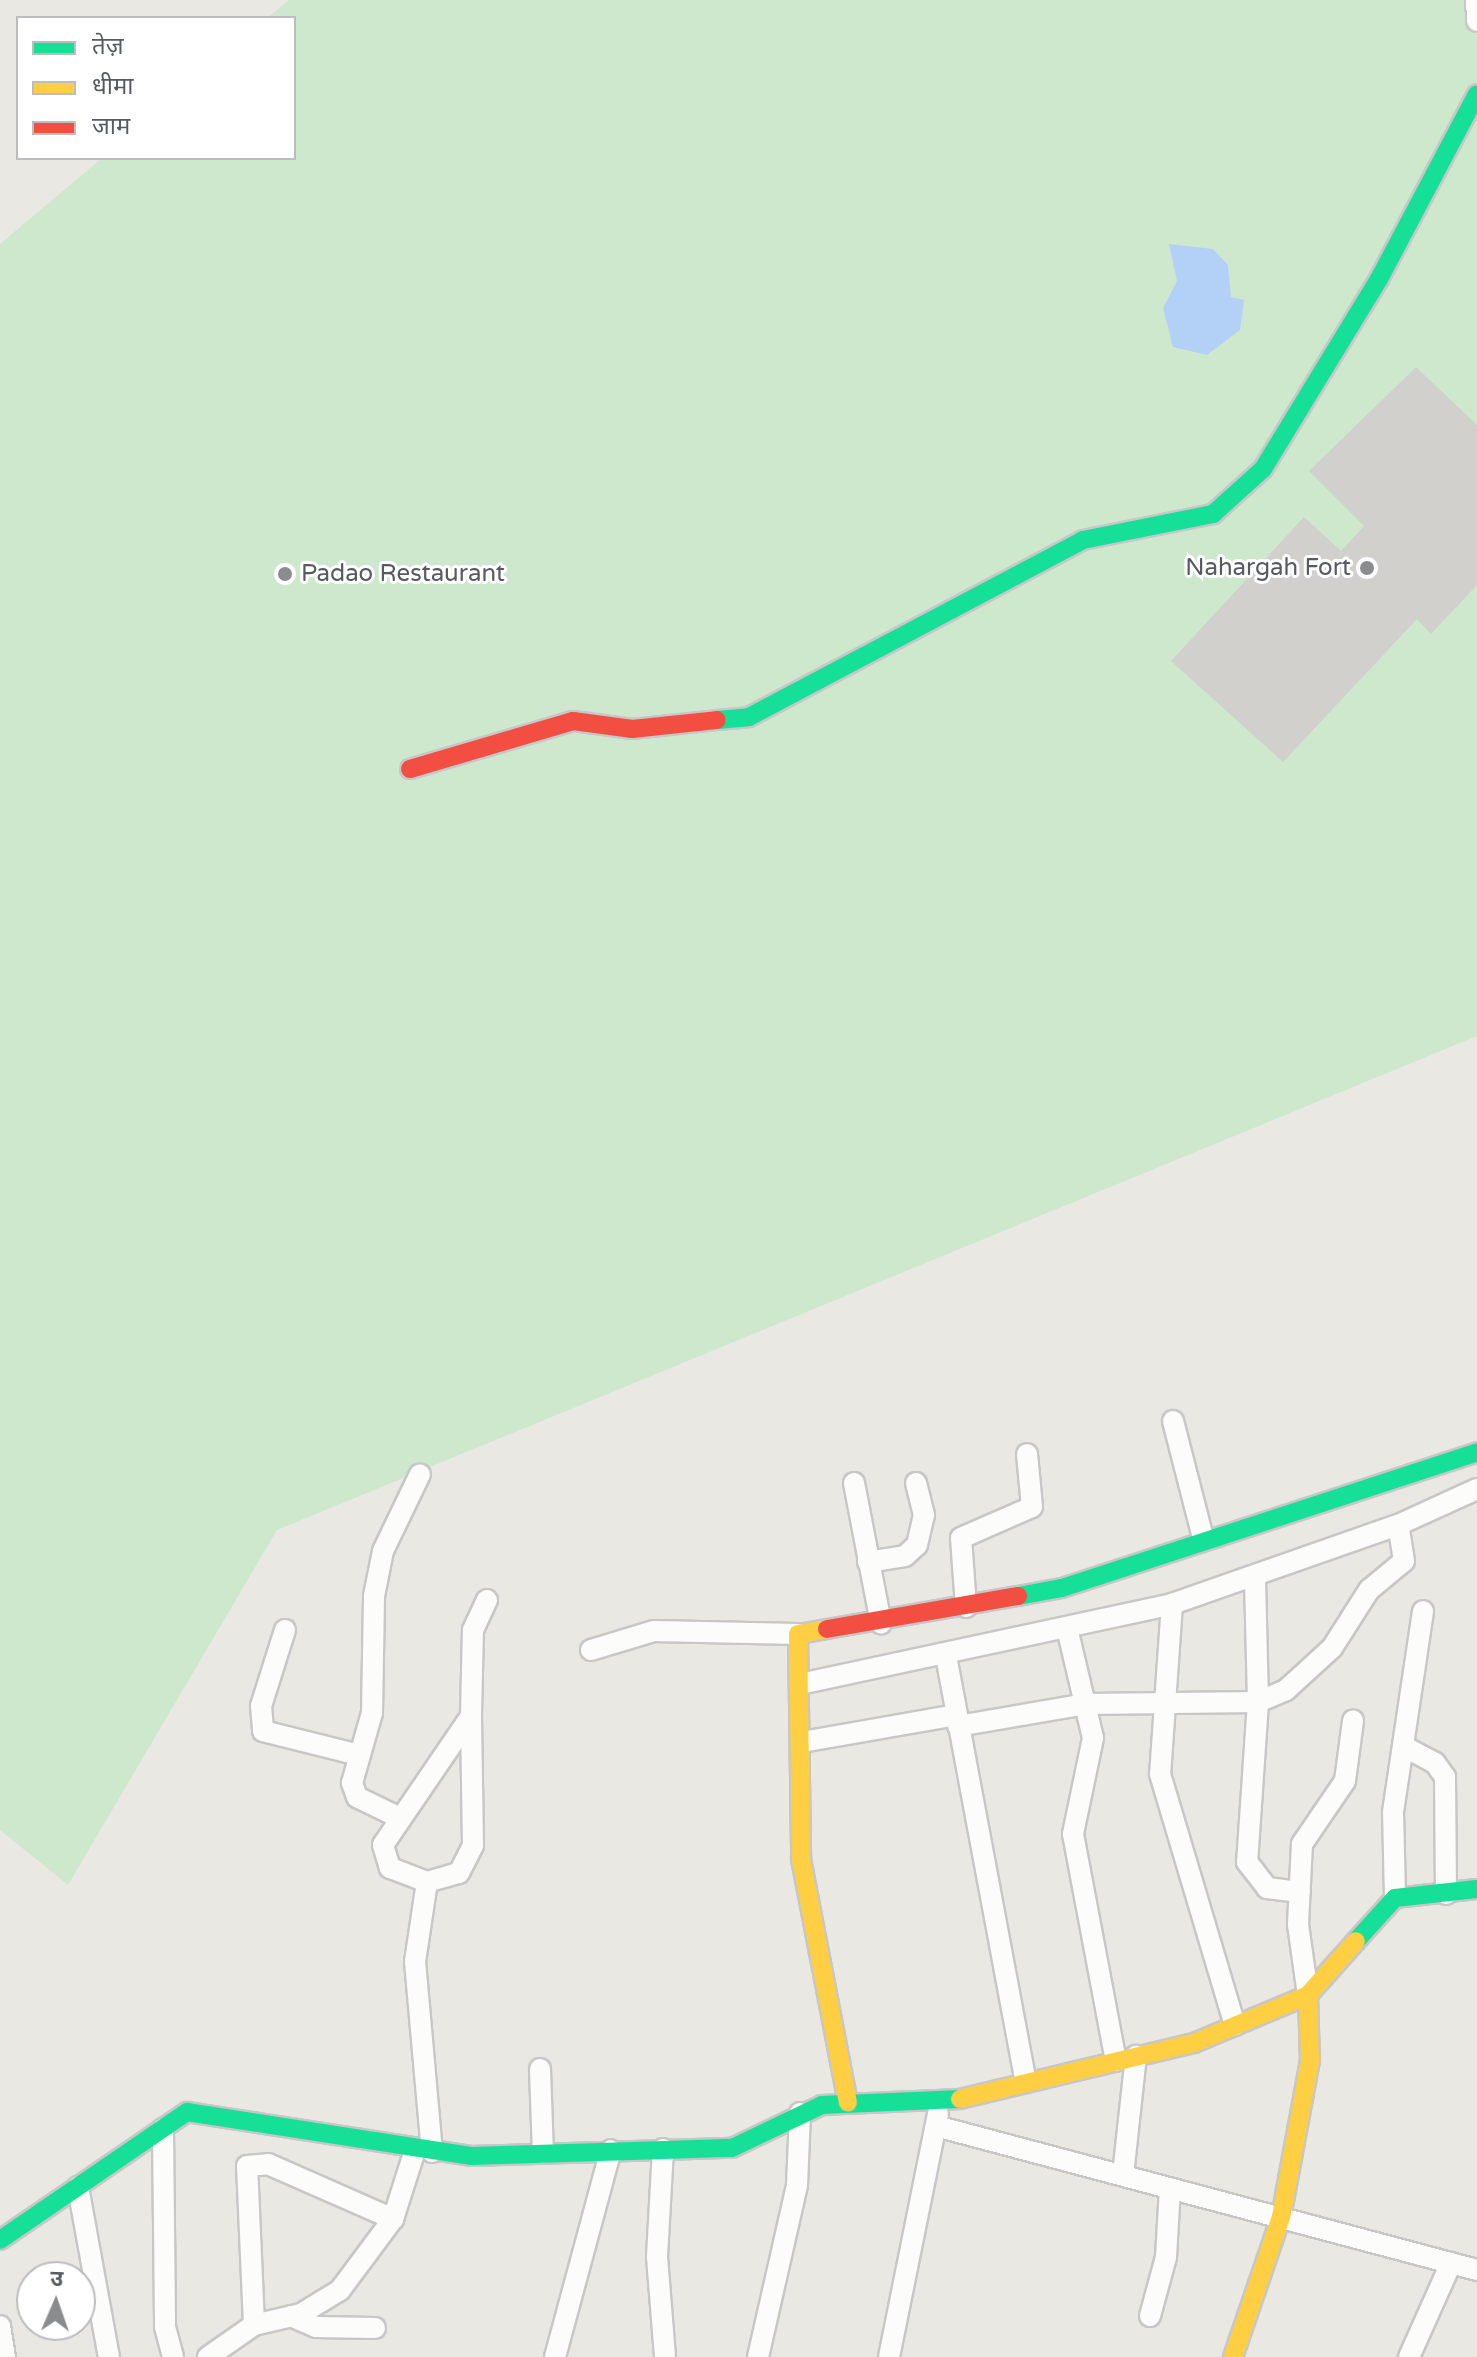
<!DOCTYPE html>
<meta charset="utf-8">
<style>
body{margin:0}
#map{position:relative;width:1477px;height:2357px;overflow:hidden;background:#eae8e2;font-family:"Varela Round","Noto Sans Devanagari",sans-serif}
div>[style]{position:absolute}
.green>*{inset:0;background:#cee8ce}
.water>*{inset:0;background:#b3d1f6}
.building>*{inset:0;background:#d1d0cc}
.roads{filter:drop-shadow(2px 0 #c8c7c7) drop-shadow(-2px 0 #c8c7c7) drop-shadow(0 2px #c8c7c7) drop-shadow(0 -2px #c8c7c7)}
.street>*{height:20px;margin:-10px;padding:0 10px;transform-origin:10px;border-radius:10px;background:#fcfcfb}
.fast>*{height:18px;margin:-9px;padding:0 9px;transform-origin:9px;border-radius:9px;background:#16e098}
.slow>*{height:18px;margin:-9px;padding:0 9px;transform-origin:9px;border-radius:9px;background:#ffcf43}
.jam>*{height:18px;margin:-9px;padding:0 9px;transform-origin:9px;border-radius:9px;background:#f24e42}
.dots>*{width:22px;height:22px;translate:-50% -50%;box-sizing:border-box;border:4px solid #fff;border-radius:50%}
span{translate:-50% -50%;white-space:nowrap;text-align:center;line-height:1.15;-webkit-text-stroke:6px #fff;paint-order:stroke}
.poi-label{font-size:24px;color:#575a61}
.right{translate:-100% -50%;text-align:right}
.left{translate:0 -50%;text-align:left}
.legend{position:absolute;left:16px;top:16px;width:280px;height:144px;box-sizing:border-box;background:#fff;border:2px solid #bcbdc0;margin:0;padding:10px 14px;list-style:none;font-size:24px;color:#575a61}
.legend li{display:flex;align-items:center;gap:16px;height:40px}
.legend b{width:40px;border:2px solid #bcbdc0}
.north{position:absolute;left:16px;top:2261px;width:80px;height:80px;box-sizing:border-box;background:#fff;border:2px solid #bcbdc0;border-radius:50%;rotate:2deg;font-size:22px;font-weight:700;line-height:32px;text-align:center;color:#575a61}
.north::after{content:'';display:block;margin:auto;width:28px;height:36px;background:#8a8c8e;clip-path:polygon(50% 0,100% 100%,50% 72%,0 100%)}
</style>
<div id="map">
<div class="green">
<i style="clip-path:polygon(289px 0,1477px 0,1477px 1036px,277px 1530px,68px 1885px,0 1830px,0 244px,102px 158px,294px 158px,294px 18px,267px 18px)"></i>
</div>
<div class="water">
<i style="clip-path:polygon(1169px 244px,1213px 249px,1228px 265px,1231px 297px,1244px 300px,1240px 330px,1207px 355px,1173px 347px,1163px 308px,1177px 281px)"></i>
</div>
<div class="building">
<i style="clip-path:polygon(1416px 367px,1477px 425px,1477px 585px,1431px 634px,1417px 619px,1283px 762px,1171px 661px,1304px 517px,1341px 551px,1364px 526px,1309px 471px)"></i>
</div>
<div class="roads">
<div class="street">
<i style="left:1476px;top:0;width:21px;rotate:87deg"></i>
<i style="left:1173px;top:1421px;width:121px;rotate:75.6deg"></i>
<i style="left:854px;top:1483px;width:143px;rotate:79.1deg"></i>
<i style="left:868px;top:1562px;width:37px;rotate:-9deg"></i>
<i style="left:905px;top:1556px;width:16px;rotate:-43deg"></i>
<i style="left:917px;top:1545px;width:31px;rotate:-77deg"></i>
<i style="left:924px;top:1515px;width:33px;rotate:-104deg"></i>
<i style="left:1255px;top:1579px;width:123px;rotate:88.6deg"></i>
<i style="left:1258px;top:1702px;width:160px;rotate:93.9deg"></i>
<i style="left:1247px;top:1862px;width:33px;rotate:52deg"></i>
<i style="left:1267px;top:1888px;width:33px;rotate:7deg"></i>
<i style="left:1172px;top:1604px;width:170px;rotate:94deg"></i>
<i style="left:1160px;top:1774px;width:262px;rotate:73.4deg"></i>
<i style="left:966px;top:1607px;width:69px;rotate:-94.1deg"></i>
<i style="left:961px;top:1538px;width:77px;rotate:-23.6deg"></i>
<i style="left:1032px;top:1507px;width:53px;rotate:-95.4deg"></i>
<i style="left:1067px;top:1628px;width:113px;rotate:76.7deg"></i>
<i style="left:1093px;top:1738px;width:98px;rotate:101.8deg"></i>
<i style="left:1073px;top:1834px;width:231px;rotate:79.3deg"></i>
<i style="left:285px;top:1630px;width:80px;rotate:107.5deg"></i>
<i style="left:261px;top:1706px;width:25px;rotate:85deg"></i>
<i style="left:263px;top:1731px;width:99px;rotate:14deg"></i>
<i style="left:591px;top:1650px;width:66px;rotate:-16.8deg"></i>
<i style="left:654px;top:1631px;width:144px;rotate:1.2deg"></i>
<i style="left:946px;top:1656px;width:433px;rotate:79.4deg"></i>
<i style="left:800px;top:1684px;width:381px;rotate:-12.1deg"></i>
<i style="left:1172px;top:1604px;width:239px;rotate:-19.3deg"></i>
<i style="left:1398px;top:1525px;width:87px;rotate:-24.5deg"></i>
<i style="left:958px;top:1726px;width:129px;rotate:-9.8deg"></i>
<i style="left:1085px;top:1704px;width:173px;rotate:-0.7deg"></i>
<i style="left:1258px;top:1702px;width:30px;rotate:-23deg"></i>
<i style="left:1286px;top:1690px;width:62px;rotate:-42.4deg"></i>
<i style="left:1332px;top:1648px;width:69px;rotate:-57.5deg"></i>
<i style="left:1369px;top:1590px;width:45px;rotate:-39.6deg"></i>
<i style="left:1404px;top:1561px;width:36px;rotate:-99deg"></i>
<i style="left:802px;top:1742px;width:156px;rotate:-9.9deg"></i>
<i style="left:1403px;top:1746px;width:36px;rotate:28deg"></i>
<i style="left:1435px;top:1763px;width:17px;rotate:54deg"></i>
<i style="left:1445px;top:1777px;width:117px;rotate:89.5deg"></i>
<i style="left:396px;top:1816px;width:43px;rotate:-154deg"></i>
<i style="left:357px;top:1797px;width:15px;rotate:-110deg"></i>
<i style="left:352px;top:1783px;width:73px;rotate:-74.1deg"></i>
<i style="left:372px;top:1713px;width:117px;rotate:-89deg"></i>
<i style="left:374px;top:1596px;width:46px;rotate:-78.7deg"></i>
<i style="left:383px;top:1551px;width:85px;rotate:-64.3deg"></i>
<i style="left:427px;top:1882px;width:40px;rotate:-159deg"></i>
<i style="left:390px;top:1868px;width:24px;rotate:-107deg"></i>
<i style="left:383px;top:1845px;width:156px;rotate:-55.7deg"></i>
<i style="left:471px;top:1716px;width:86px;rotate:-88.7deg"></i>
<i style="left:473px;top:1630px;width:33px;rotate:-65deg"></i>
<i style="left:1395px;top:1898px;width:86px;rotate:-91.3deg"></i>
<i style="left:1393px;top:1812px;width:203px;rotate:-81.5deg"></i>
<i style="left:1308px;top:1995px;width:71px;rotate:-98.1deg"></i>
<i style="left:1298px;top:1925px;width:81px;rotate:-87.2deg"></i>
<i style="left:1302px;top:1844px;width:76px;rotate:-55.7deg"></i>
<i style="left:1345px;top:1781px;width:61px;rotate:-82.4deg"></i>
<i style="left:540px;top:2069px;width:84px;rotate:88deg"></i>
<i style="left:936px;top:2126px;width:560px;rotate:14.91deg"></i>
<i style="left:163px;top:2129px;width:198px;rotate:89.4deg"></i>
<i style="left:165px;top:2327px;width:31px;rotate:75deg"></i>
<i style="left:663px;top:2149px;width:108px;rotate:93.2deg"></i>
<i style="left:657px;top:2257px;width:100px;rotate:85.4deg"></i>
<i style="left:432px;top:2152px;width:191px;rotate:-95.1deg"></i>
<i style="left:415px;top:1962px;width:81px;rotate:-81.5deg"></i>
<i style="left:427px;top:1882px;width:33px;rotate:-16deg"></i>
<i style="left:459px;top:1873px;width:31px;rotate:-63deg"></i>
<i style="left:473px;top:1845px;width:129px;rotate:-90.9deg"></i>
<i style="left:1123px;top:2175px;width:120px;rotate:-83.8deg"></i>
<i style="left:78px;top:2187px;width:173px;rotate:79.7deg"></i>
<i style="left:291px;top:2316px;width:27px;rotate:24deg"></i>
<i style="left:316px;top:2327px;width:59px;rotate:1deg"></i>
<i style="left:1150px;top:2316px;width:61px;rotate:-74.8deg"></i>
<i style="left:1166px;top:2257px;width:69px;rotate:-86.7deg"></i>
<i style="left:254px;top:2325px;width:159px;rotate:-92.5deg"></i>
<i style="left:247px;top:2166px;width:21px;rotate:-5deg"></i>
<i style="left:268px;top:2164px;width:137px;rotate:23.7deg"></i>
<i style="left:0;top:2326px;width:31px;rotate:81deg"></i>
<i style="left:208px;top:2357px;width:56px;rotate:-34.8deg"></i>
<i style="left:254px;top:2325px;width:48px;rotate:-13.2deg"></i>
<i style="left:301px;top:2314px;width:46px;rotate:-31.6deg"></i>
<i style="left:340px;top:2290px;width:89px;rotate:-53.3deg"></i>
<i style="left:393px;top:2219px;width:72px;rotate:-72.3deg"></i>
<i style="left:555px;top:2357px;width:214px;rotate:-74.9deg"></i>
<i style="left:758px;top:2357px;width:176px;rotate:-77.2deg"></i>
<i style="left:797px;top:2185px;width:72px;rotate:-87.6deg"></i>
<i style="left:889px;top:2357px;width:248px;rotate:-78.6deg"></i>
<i style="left:1409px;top:2357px;width:103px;rotate:-65.9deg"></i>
</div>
<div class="fast">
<i style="left:717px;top:720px;width:32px;rotate:-5deg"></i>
<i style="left:749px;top:717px;width:378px;rotate:-27.9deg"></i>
<i style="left:1083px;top:540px;width:133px;rotate:-11.3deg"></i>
<i style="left:1213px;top:514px;width:67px;rotate:-42deg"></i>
<i style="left:1263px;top:469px;width:223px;rotate:-58.6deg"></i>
<i style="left:1379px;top:279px;width:209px;rotate:-62.1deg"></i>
<i style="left:1018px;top:1596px;width:45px;rotate:-10.3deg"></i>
<i style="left:1062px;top:1588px;width:437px;rotate:-18.1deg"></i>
<i style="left:1356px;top:1941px;width:58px;rotate:-47.8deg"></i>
<i style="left:1395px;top:1898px;width:82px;rotate:-6.3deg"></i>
<i style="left:0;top:2240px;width:227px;rotate:-34.4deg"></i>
<i style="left:187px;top:2112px;width:287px;rotate:8.8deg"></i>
<i style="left:471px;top:2156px;width:261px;rotate:-1.8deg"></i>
<i style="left:732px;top:2148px;width:100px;rotate:-25.5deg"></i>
<i style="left:822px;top:2105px;width:138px;rotate:-2.5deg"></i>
</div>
<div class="slow">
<i style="left:827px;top:1629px;width:29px;rotate:170deg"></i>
<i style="left:798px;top:1634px;width:225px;rotate:89.2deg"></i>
<i style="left:801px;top:1859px;width:248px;rotate:79.1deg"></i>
<i style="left:960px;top:2099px;width:241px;rotate:-13.5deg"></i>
<i style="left:1194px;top:2043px;width:124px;rotate:-22.8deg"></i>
<i style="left:1308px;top:1995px;width:72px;rotate:-48.4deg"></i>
<i style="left:1233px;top:2357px;width:148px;rotate:-71.1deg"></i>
<i style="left:1281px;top:2217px;width:160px;rotate:-79.5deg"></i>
<i style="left:1310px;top:2060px;width:65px;rotate:-91.8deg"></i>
</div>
<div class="jam">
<i style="left:410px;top:769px;width:170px;rotate:-16.4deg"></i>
<i style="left:573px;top:721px;width:60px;rotate:7.7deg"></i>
<i style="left:632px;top:729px;width:85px;rotate:-6deg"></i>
<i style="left:827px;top:1629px;width:194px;rotate:-9.8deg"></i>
</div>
</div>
<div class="dots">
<i style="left:1367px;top:568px;background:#8a8c8e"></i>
<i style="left:285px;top:574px;background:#8a8c8e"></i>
</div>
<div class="poi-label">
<span class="right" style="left:1351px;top:568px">Nahargah Fort</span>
<span class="left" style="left:301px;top:574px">Padao Restaurant</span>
</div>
<ul class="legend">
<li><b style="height:10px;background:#16e098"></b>तेज़</li>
<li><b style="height:10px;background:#ffcf43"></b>धीमा</li>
<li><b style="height:10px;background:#f24e42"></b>जाम</li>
</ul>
<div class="north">उ</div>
</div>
